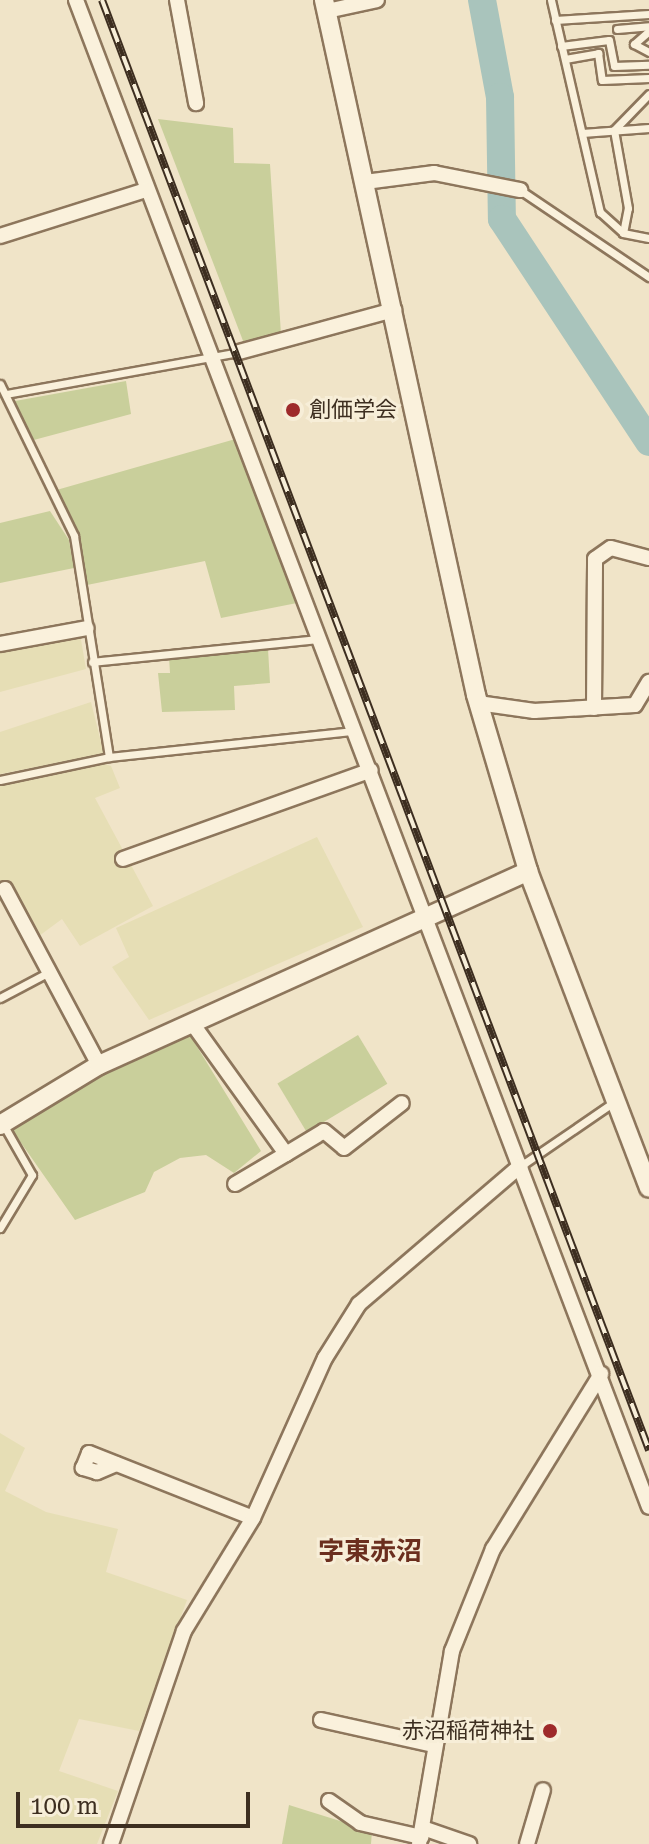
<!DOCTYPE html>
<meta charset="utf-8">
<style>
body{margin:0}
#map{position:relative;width:649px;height:1844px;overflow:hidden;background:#f0e4c8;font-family:"Roboto Serif","Noto Sans JP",serif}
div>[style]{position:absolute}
.farmland>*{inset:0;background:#e6deb5}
.green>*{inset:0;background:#c9cf9b;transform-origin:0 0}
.river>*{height:28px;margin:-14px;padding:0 14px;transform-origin:14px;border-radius:14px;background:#a9c4bc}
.roads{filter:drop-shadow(2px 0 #8d765c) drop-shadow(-2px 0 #8d765c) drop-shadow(0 2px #8d765c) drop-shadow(0 -2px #8d765c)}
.service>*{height:7px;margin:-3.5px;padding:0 3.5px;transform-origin:3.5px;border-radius:3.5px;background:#faf1dc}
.minor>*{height:14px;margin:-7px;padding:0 7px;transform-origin:7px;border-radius:7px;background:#faf1dc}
.tertiary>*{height:18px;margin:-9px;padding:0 9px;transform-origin:9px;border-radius:9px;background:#faf1dc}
.rail>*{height:8px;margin-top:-4px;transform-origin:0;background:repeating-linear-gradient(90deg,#f7eed8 0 15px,#3d2e20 0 30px);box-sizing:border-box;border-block:2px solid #3d2e20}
.dots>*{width:22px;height:22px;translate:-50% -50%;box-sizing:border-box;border:4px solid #f7eed8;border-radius:50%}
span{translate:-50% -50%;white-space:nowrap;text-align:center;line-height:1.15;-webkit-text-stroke:6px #f7eed8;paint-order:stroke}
.poi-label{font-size:22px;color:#3d2e20}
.left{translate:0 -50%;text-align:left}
.right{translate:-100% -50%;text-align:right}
.quarter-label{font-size:26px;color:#6b2e1e;font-weight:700}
.scale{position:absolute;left:16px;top:1792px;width:234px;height:36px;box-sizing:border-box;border:4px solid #3d2e20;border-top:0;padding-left:10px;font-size:24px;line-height:28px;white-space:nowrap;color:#3d2e20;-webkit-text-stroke:6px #f7eed8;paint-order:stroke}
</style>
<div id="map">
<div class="farmland">
<i style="clip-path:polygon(80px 634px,86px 669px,0 692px,0 649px)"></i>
<i style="clip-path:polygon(91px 702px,104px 754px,0 774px,0 732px)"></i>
<i style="clip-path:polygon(102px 763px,111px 766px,120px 788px,95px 798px,153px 906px,80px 946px,62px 919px,39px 936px,15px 895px,0 902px,0 786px)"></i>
<i style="clip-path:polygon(317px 837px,363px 927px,149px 1020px,112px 967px,129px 957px,116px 928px)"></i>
<i style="clip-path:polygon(0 1433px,25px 1448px,5px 1491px,46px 1512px,118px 1529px,106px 1572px,187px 1600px,139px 1731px,79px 1719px,59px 1771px,118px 1791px,97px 1844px,0 1844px)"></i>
</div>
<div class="green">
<i style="clip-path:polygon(158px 119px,233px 128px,234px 163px,270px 164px,281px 334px,245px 346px)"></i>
<i style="clip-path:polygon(126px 381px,131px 414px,30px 441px,15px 401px)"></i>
<i style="clip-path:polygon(239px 438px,302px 602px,221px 618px,205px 561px,87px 585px,77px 535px,53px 491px)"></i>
<i style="clip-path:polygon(50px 511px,69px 540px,74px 568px,0 583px,0 523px)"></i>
<i style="clip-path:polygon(268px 649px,270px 683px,234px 686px,235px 710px,162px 712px,158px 673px,170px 673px,169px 657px)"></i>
<i style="clip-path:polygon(188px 1032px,261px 1151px,234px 1173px,206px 1155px,180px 1158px,154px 1172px,145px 1192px,75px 1220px,10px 1127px,102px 1068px)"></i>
<i style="left:358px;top:1035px;width:57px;height:94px;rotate:59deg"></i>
<i style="clip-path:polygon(289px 1805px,372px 1831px,371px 1844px,282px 1844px)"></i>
</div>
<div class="river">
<i style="left:482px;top:0;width:99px;rotate:79.5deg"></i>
<i style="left:500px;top:97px;width:122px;rotate:89.1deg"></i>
<i style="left:502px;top:219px;width:267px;rotate:56.6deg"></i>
</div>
<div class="roads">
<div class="service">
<i style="left:551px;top:0;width:218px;rotate:77deg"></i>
<i style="left:600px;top:212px;width:31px;rotate:42deg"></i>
<i style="left:623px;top:233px;width:26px;rotate:11deg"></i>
<i style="left:555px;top:20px;width:94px;rotate:-3.7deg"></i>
<i style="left:617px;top:29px;width:32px;rotate:-5deg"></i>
<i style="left:649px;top:31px;width:20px;rotate:139deg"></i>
<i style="left:634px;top:44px;width:17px;rotate:28deg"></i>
<i style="left:561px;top:46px;width:48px;rotate:-7.1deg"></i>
<i style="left:609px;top:40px;width:26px;rotate:79deg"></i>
<i style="left:614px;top:66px;width:35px;rotate:-2deg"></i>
<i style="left:565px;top:59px;width:34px;rotate:-10deg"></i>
<i style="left:598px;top:53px;width:27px;rotate:82deg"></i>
<i style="left:602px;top:80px;width:47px;rotate:-2.4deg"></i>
<i style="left:582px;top:133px;width:67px;rotate:-4.3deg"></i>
<i style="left:520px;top:190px;width:156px;rotate:34deg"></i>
<i style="left:623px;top:233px;width:25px;rotate:-79deg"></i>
<i style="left:628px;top:208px;width:79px;rotate:-100.2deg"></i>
<i style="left:614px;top:130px;width:50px;rotate:-45.8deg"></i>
<i style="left:0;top:384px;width:169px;rotate:64deg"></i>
<i style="left:74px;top:536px;width:224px;rotate:81deg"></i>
<i style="left:6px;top:394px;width:237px;rotate:-10.2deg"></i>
<i style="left:92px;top:662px;width:229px;rotate:-5.8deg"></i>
<i style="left:0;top:780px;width:111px;rotate:-11.9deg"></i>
<i style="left:109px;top:757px;width:246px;rotate:-6.1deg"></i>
<i style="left:0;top:998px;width:55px;rotate:-28deg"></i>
<i style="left:522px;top:1165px;width:112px;rotate:-34.4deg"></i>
<i style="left:0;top:1228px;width:62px;rotate:-58.9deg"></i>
<i style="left:32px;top:1175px;width:56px;rotate:-119.7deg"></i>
</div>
<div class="minor">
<i style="left:76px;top:0;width:1612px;rotate:69.18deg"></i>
<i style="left:177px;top:0;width:105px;rotate:79.5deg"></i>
<i style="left:327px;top:11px;width:51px;rotate:-12.4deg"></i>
<i style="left:365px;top:182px;width:70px;rotate:-7.4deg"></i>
<i style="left:434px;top:173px;width:88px;rotate:11.2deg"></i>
<i style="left:0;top:236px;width:153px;rotate:-17.5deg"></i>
<i style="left:239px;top:352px;width:161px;rotate:-15.2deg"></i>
<i style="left:0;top:644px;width:88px;rotate:-10.4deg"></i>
<i style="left:478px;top:703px;width:57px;rotate:8.1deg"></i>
<i style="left:534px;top:711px;width:101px;rotate:-3.4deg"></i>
<i style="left:635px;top:705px;width:27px;rotate:-59deg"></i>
<i style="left:594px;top:708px;width:149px;rotate:-89.6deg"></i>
<i style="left:595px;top:559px;width:19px;rotate:-35deg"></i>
<i style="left:611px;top:548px;width:39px;rotate:15deg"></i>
<i style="left:123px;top:859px;width:263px;rotate:-19.7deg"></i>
<i style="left:5px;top:889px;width:200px;rotate:61.9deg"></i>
<i style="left:192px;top:1023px;width:161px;rotate:54.3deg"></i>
<i style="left:286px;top:1154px;width:59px;rotate:149.5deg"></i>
<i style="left:286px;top:1154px;width:44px;rotate:-31.2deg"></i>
<i style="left:324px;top:1131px;width:26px;rotate:40deg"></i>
<i style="left:344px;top:1148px;width:73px;rotate:-37.8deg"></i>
<i style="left:116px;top:1464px;width:21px;rotate:157deg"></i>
<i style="left:97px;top:1472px;width:15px;rotate:-164deg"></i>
<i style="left:83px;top:1468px;width:16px;rotate:-68deg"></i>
<i style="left:89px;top:1453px;width:176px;rotate:21.6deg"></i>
<i style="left:321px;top:1720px;width:116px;rotate:12.5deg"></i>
<i style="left:329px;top:1801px;width:38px;rotate:35deg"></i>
<i style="left:360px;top:1823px;width:63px;rotate:12.9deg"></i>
<i style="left:423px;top:1828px;width:49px;rotate:19.2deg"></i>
<i style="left:111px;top:1844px;width:225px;rotate:-71.1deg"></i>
<i style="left:184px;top:1631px;width:132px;rotate:-58.6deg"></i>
<i style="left:253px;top:1518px;width:175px;rotate:-65.8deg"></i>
<i style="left:325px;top:1358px;width:64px;rotate:-57.8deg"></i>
<i style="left:359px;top:1304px;width:213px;rotate:-40.6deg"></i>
<i style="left:419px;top:1844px;width:196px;rotate:-80.3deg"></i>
<i style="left:452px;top:1651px;width:110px;rotate:-68.1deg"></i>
<i style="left:493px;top:1549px;width:206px;rotate:-58.3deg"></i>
<i style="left:527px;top:1844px;width:56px;rotate:-73.5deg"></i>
</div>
<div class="tertiary">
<i style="left:324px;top:0;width:711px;rotate:77.66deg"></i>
<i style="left:476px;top:695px;width:184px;rotate:73.5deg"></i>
<i style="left:528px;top:871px;width:339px;rotate:69.1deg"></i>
<i style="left:0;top:1125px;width:116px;rotate:-31.2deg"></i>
<i style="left:99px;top:1065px;width:471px;rotate:-24.3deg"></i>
</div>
</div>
<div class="rail">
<i style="left:102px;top:0;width:1550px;rotate:69.33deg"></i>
</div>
<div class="dots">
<i style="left:293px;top:410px;background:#9e2a2b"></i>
<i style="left:550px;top:1731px;background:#9e2a2b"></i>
</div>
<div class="poi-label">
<span class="left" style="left:309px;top:410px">創価学会</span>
<span class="right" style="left:534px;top:1731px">赤沼稲荷神社</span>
</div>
<div class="quarter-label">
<span style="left:370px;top:1552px">字東赤沼</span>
</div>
<div class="scale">100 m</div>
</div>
